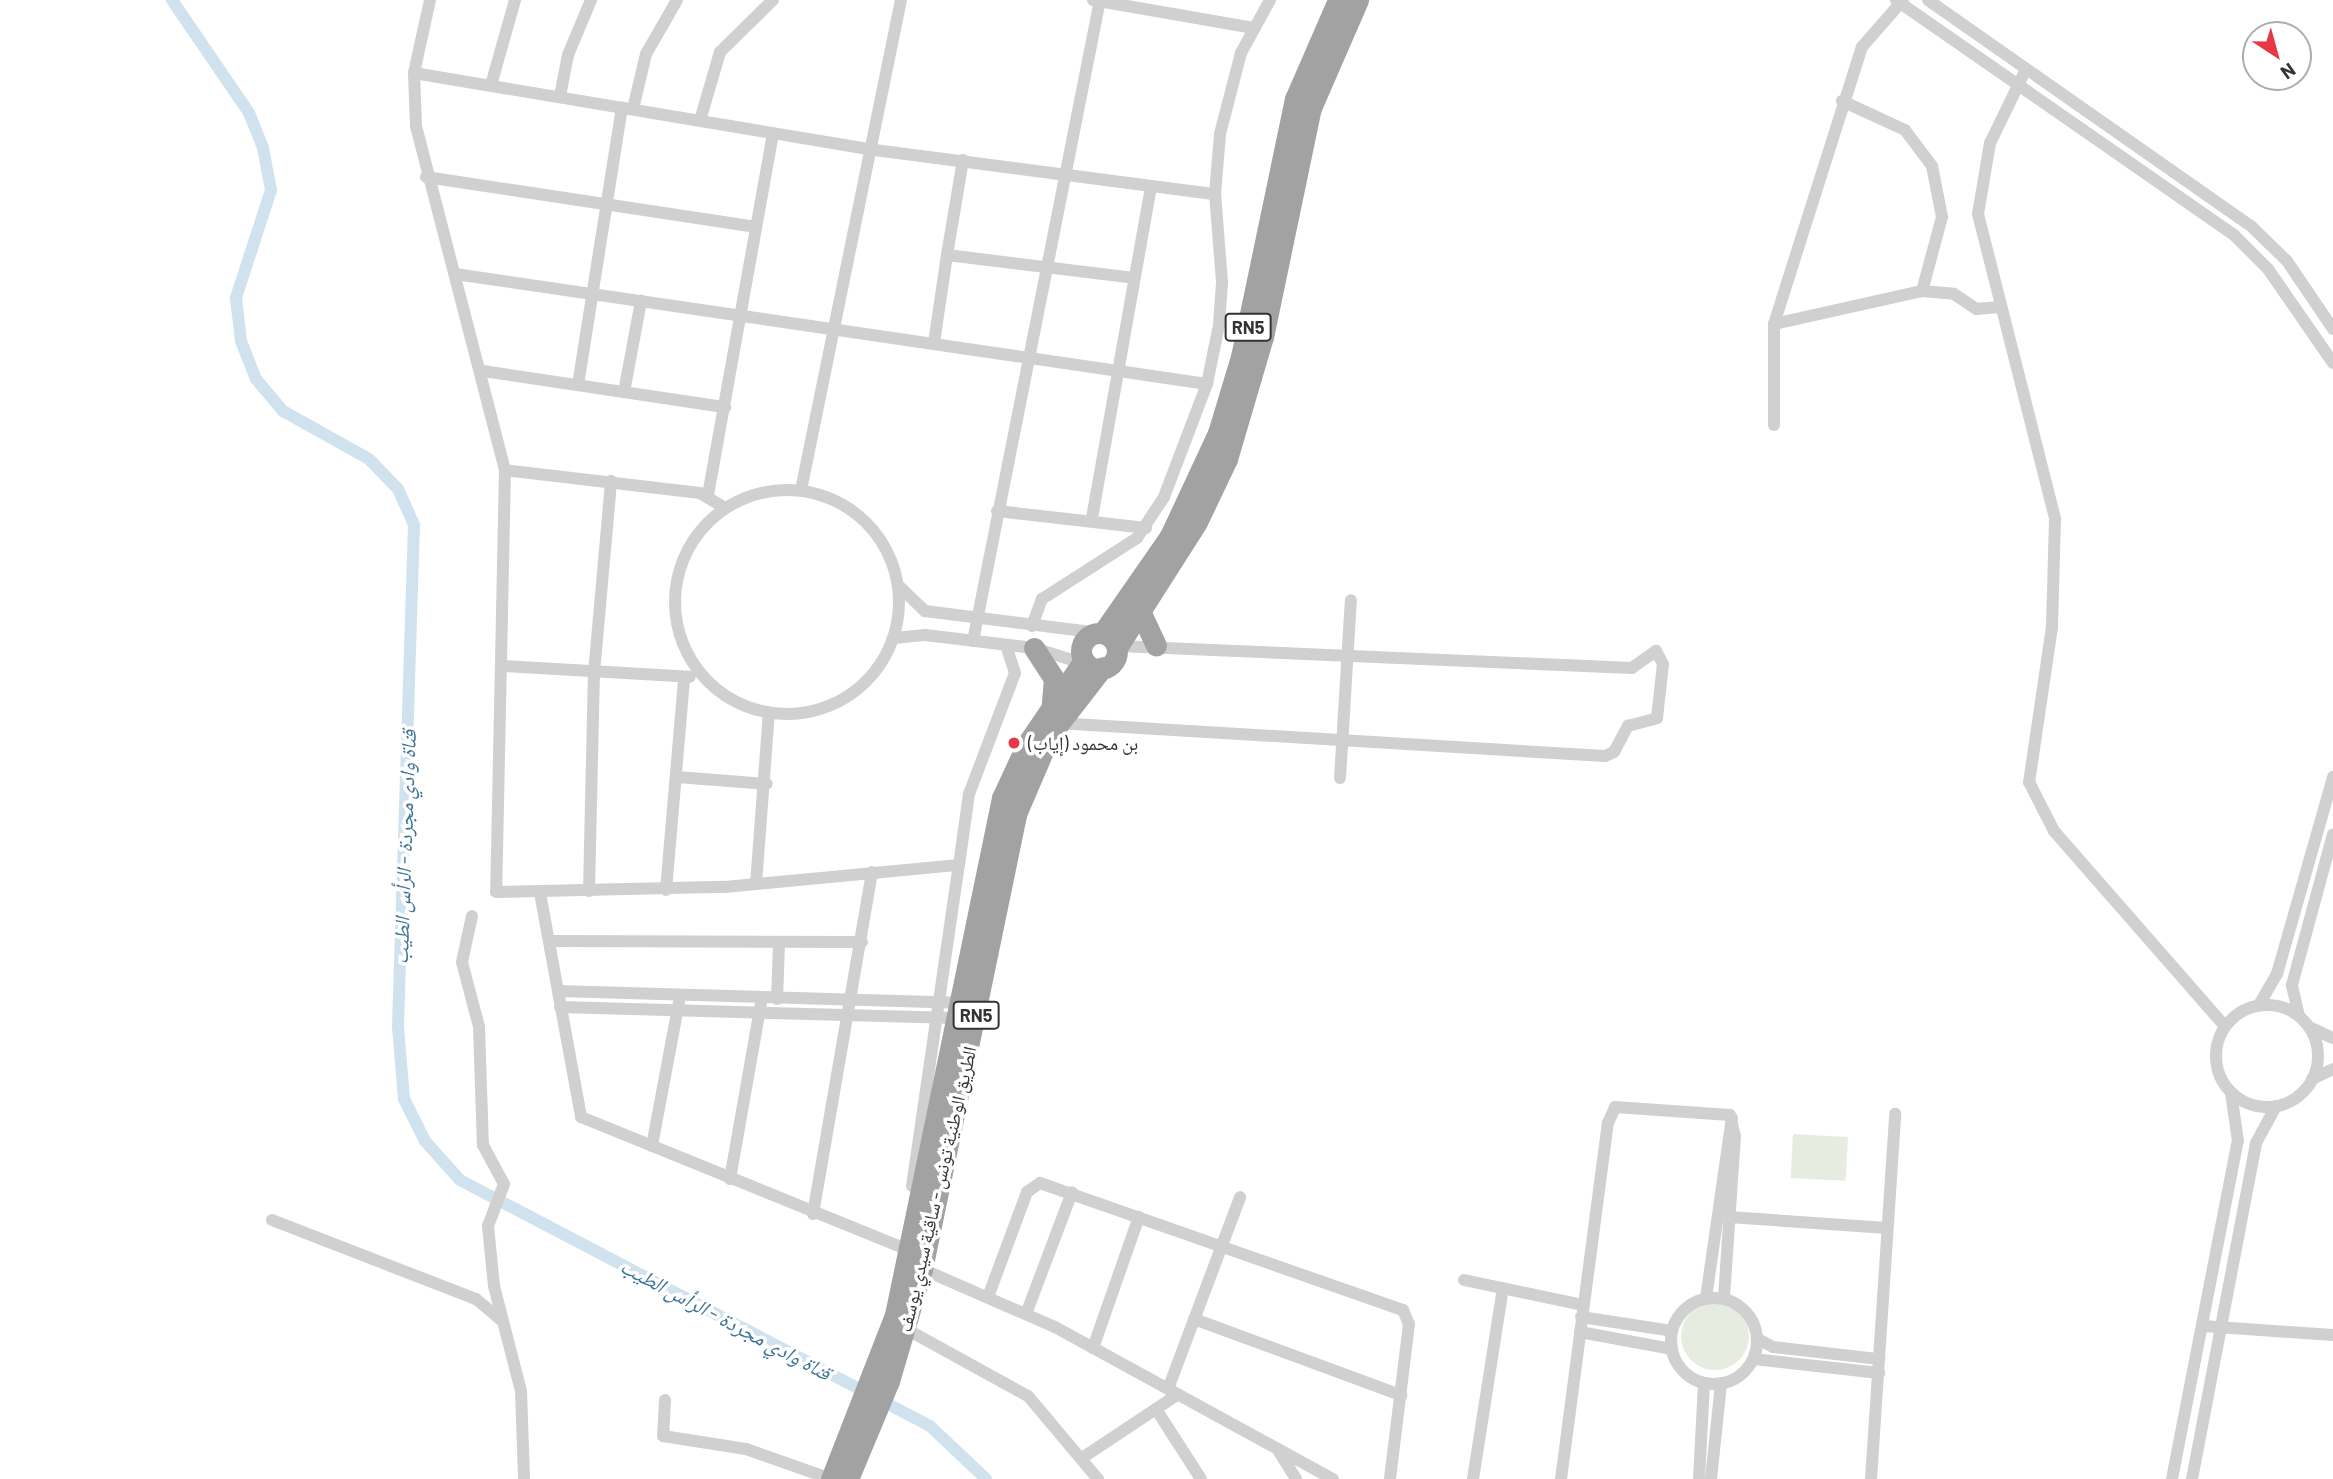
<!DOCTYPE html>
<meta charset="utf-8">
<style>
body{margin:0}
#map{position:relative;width:2333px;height:1479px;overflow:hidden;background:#fff;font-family:Barlow,"Noto Naskh Arabic",sans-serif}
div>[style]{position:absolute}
.green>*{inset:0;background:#e6ecdf;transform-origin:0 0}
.round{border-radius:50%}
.canal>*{height:12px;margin:-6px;padding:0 6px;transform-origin:6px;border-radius:6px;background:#cfe2ee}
.minor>*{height:12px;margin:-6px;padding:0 6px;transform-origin:6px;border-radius:6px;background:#d0d0d0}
.minor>.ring{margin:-6px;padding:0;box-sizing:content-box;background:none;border:12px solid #d0d0d0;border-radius:50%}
.trunk>*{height:21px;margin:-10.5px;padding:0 10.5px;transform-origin:10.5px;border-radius:10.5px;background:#a2a2a2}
.trunk>.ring{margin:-10.5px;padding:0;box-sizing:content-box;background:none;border:21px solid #a2a2a2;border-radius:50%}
.dots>*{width:19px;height:19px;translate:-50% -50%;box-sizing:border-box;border:4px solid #fff;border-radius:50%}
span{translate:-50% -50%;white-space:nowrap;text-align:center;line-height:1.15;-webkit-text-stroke:7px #fff;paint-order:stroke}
.shield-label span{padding:2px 5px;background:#fff;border:2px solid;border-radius:5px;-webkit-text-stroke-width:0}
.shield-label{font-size:18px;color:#333;font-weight:700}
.poi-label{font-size:19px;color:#333}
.left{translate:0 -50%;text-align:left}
.street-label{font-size:19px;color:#333}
.water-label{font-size:21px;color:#3f7597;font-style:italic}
.north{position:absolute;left:2242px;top:21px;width:70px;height:70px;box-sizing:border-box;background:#fff;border:2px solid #adadad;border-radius:50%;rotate:144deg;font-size:19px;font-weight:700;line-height:28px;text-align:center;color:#333}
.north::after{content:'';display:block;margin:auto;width:24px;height:32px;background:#e63946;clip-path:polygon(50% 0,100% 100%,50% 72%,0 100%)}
</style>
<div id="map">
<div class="green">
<i style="left:1793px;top:1134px;width:55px;height:44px;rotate:3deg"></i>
<i class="round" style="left:1681px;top:1302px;width:68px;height:68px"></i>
</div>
<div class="canal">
<i style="left:172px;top:0;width:137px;rotate:55.7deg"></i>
<i style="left:249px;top:113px;width:38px;rotate:68deg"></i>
<i style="left:263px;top:148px;width:43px;rotate:79.2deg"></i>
<i style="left:271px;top:190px;width:114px;rotate:108deg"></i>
<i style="left:236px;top:298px;width:43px;rotate:83.4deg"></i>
<i style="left:241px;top:341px;width:41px;rotate:68.5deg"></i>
<i style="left:256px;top:379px;width:42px;rotate:49.8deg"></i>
<i style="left:283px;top:411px;width:98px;rotate:29.2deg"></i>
<i style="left:369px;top:459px;width:42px;rotate:46deg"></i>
<i style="left:398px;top:489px;width:39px;rotate:66deg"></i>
<i style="left:414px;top:525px;width:502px;rotate:91.83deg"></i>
<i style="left:398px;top:1027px;width:72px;rotate:85.2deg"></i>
<i style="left:404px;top:1099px;width:47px;rotate:63.4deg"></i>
<i style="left:425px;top:1141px;width:52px;rotate:48.1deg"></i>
<i style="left:460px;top:1180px;width:530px;rotate:27.63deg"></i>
<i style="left:930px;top:1426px;width:77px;rotate:43.4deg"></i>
</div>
<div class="minor">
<i style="left:430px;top:0;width:75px;rotate:102.4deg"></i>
<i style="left:414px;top:73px;width:53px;rotate:87.8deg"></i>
<i style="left:416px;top:126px;width:355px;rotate:75.5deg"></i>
<i style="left:1093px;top:0;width:163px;rotate:9.9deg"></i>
<i style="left:1896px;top:0;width:413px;rotate:34.8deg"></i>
<i style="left:2235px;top:236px;width:47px;rotate:45deg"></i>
<i style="left:2268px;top:269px;width:114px;rotate:55.3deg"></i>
<i style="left:1928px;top:0;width:396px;rotate:35deg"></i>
<i style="left:2252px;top:227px;width:49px;rotate:44.2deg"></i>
<i style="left:2287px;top:261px;width:82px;rotate:55.9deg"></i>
<i style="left:2026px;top:69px;width:82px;rotate:115.9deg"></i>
<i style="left:1990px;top:143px;width:72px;rotate:99.6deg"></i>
<i style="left:1978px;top:214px;width:315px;rotate:75.8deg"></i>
<i style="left:2055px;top:519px;width:108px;rotate:91.6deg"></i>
<i style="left:2052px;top:627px;width:157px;rotate:98.4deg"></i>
<i style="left:2029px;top:782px;width:55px;rotate:63deg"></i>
<i style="left:2054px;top:831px;width:259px;rotate:48.8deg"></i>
<i style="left:414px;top:73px;width:459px;rotate:9.5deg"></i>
<i style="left:867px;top:149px;width:351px;rotate:7.4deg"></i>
<i style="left:491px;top:85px;width:88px;rotate:-74.2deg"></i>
<i style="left:560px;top:96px;width:42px;rotate:-79deg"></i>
<i style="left:568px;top:55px;width:60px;rotate:-67.3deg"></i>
<i style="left:1842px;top:101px;width:69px;rotate:24.7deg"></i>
<i style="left:1905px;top:130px;width:45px;rotate:53.1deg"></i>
<i style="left:1932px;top:166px;width:52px;rotate:78.9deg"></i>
<i style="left:1942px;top:217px;width:77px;rotate:105.1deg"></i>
<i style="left:633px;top:109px;width:57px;rotate:-76.7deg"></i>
<i style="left:646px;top:54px;width:62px;rotate:-60.1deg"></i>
<i style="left:701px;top:117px;width:68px;rotate:-73.7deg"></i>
<i style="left:720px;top:52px;width:74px;rotate:-44.5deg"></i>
<i style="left:963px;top:160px;width:96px;rotate:99.6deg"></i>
<i style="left:947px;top:255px;width:188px;rotate:7deg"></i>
<i style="left:426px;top:177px;width:334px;rotate:8.6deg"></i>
<i style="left:455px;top:274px;width:760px;rotate:8.32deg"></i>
<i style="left:1774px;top:324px;width:291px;rotate:-72.4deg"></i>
<i style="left:1862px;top:47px;width:62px;rotate:-48.9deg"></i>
<i style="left:934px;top:343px;width:89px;rotate:-81.6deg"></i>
<i style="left:483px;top:371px;width:245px;rotate:8.5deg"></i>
<i style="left:578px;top:385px;width:281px;rotate:-81deg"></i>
<i style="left:624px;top:392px;width:93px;rotate:-79.4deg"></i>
<i style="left:1774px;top:425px;width:101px;rotate:-90deg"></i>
<i style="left:1774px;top:324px;width:152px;rotate:-12.6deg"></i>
<i style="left:1922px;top:291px;width:32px;rotate:5deg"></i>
<i style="left:1954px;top:294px;width:27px;rotate:34deg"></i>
<i style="left:1976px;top:309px;width:24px;rotate:-5deg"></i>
<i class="ring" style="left:675px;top:490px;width:212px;height:212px"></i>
<i style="left:801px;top:490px;width:500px;rotate:-78.47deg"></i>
<i style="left:708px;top:495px;width:367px;rotate:-79.8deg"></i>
<i style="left:725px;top:508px;width:29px;rotate:-149deg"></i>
<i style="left:700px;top:493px;width:196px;rotate:-173.3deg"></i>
<i style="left:505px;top:470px;width:422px;rotate:91.2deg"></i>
<i style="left:496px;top:892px;width:229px;rotate:-1.3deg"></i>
<i style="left:725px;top:887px;width:235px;rotate:-5.4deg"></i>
<i style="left:959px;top:865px;width:72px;rotate:-82deg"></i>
<i style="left:969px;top:794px;width:129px;rotate:-69.2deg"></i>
<i style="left:1015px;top:673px;width:29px;rotate:-108deg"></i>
<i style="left:997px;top:511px;width:150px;rotate:6.5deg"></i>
<i style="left:1092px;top:518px;width:337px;rotate:-79.9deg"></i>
<i style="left:900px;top:587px;width:35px;rotate:44deg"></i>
<i style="left:925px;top:611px;width:174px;rotate:7.2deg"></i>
<i style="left:1032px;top:626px;width:29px;rotate:-70deg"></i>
<i style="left:1042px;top:599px;width:113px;rotate:-32.7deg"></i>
<i style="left:1137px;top:538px;width:49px;rotate:-56.6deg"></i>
<i style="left:1164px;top:497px;width:121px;rotate:-69.2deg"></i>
<i style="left:1207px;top:384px;width:60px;rotate:-78.5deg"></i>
<i style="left:1219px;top:325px;width:43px;rotate:-86deg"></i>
<i style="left:1222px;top:282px;width:88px;rotate:-94.5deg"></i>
<i style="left:1215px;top:194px;width:60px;rotate:-85.2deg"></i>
<i style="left:1220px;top:134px;width:84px;rotate:-75.5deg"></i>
<i style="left:1241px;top:53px;width:60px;rotate:-61.3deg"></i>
<i style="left:895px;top:638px;width:30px;rotate:-6deg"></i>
<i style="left:925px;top:635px;width:110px;rotate:6.8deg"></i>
<i style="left:1034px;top:648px;width:50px;rotate:17.4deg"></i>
<i style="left:973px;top:641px;width:653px;rotate:-78.79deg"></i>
<i style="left:502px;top:666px;width:188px;rotate:3.3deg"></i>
<i style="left:1057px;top:723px;width:549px;rotate:3.45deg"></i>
<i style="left:1605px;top:756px;width:10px;rotate:-24deg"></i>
<i style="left:1614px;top:752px;width:30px;rotate:-62deg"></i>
<i style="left:1628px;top:726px;width:30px;rotate:-15deg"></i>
<i style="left:1657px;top:718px;width:54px;rotate:-83.7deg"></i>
<i style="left:1663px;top:664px;width:15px;rotate:-118deg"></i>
<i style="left:1656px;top:651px;width:29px;rotate:145deg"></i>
<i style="left:1632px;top:668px;width:514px;rotate:-177.55deg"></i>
<i style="left:677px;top:777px;width:90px;rotate:4.4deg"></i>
<i style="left:1340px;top:778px;width:178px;rotate:-86.5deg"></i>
<i style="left:756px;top:884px;width:172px;rotate:-85.7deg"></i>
<i style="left:666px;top:890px;width:213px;rotate:-85.1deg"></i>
<i style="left:589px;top:891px;width:218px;rotate:-88.7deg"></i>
<i style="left:594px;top:673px;width:193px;rotate:-84.9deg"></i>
<i style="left:540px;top:893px;width:228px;rotate:79.6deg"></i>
<i style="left:581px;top:1117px;width:356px;rotate:22.1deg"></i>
<i style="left:472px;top:916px;width:47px;rotate:102.3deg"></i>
<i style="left:462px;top:962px;width:67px;rotate:75.3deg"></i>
<i style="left:479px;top:1027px;width:118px;rotate:88.1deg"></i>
<i style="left:483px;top:1145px;width:44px;rotate:61.7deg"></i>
<i style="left:504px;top:1184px;width:45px;rotate:110.9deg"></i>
<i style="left:488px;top:1226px;width:60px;rotate:84.3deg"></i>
<i style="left:494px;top:1286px;width:108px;rotate:75.6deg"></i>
<i style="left:521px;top:1391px;width:88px;rotate:88deg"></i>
<i style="left:549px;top:941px;width:313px;rotate:0.2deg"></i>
<i style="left:558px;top:991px;width:400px;rotate:1.7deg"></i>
<i style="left:777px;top:999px;width:54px;rotate:-87.9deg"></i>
<i class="ring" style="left:2216px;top:1005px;width:90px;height:90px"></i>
<i style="left:2259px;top:1005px;width:36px;rotate:-60deg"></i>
<i style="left:2277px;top:974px;width:205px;rotate:-74.1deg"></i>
<i style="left:560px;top:1007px;width:395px;rotate:1.6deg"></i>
<i style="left:2299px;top:1016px;width:32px;rotate:-103deg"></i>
<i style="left:2292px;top:985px;width:156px;rotate:-74.8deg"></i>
<i style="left:2309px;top:1027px;width:26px;rotate:25deg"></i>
<i style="left:2312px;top:1079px;width:23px;rotate:-25deg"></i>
<i style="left:652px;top:1146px;width:147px;rotate:-79.4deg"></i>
<i style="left:730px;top:1179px;width:179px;rotate:-80deg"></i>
<i style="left:912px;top:1186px;width:324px;rotate:-81.7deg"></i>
<i style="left:813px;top:1214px;width:347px;rotate:-80.2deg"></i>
<i style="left:1729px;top:1217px;width:158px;rotate:4deg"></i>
<i style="left:272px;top:1220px;width:219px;rotate:21.2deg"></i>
<i style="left:476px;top:1299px;width:33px;rotate:40deg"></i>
<i style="left:922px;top:1269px;width:145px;rotate:23.6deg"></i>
<i style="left:1055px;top:1327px;width:317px;rotate:28.7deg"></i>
<i style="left:1464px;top:1280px;width:122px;rotate:11.9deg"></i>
<i style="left:988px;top:1297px;width:112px;rotate:-69.6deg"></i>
<i style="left:1027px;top:1192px;width:16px;rotate:-35deg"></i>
<i style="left:1040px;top:1183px;width:385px;rotate:19.3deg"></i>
<i style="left:1403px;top:1310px;width:15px;rotate:67deg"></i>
<i style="left:1409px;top:1324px;width:156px;rotate:97deg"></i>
<i class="ring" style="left:1671px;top:1298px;width:74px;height:74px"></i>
<i style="left:1706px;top:1298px;width:182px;rotate:-81.8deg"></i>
<i style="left:1026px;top:1314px;width:130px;rotate:-69.3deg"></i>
<i style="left:1581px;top:1317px;width:92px;rotate:8.7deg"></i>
<i style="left:1194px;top:1319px;width:221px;rotate:20.2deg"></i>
<i style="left:2203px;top:1326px;width:130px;rotate:4deg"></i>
<i style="left:906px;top:1329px;width:139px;rotate:28.8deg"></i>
<i style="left:1028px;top:1396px;width:109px;rotate:49.9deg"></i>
<i style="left:1580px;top:1332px;width:94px;rotate:10.5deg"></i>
<i style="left:1758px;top:1339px;width:17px;rotate:28deg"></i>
<i style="left:1773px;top:1347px;width:107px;rotate:6.5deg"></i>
<i style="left:1093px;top:1348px;width:139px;rotate:-70.7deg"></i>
<i style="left:1754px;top:1359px;width:126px;rotate:6.4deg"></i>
<i style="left:1168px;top:1389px;width:205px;rotate:-69.4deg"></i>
<i style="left:665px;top:1400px;width:36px;rotate:93deg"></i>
<i style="left:663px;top:1436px;width:84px;rotate:8.9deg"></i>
<i style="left:746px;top:1449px;width:90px;rotate:19.4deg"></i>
<i style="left:1156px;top:1409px;width:83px;rotate:57.3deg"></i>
<i style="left:1278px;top:1450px;width:34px;rotate:58deg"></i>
<i style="left:1082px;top:1458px;width:114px;rotate:-33.6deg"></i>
<i style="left:1473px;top:1479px;width:193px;rotate:-81.1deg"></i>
<i style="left:1561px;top:1479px;width:359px;rotate:-82.5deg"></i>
<i style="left:1608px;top:1123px;width:17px;rotate:-66deg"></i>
<i style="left:1615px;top:1107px;width:115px;rotate:4deg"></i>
<i style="left:1730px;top:1115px;width:22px;rotate:77deg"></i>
<i style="left:1735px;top:1136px;width:162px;rotate:93.9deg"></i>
<i style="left:1699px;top:1479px;width:96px;rotate:-87deg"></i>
<i style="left:1711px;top:1479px;width:96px;rotate:-84deg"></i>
<i style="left:1871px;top:1479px;width:366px;rotate:-86.2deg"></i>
<i style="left:2172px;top:1479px;width:344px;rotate:-79deg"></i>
<i style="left:2238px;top:1141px;width:49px;rotate:-98.3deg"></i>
<i style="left:2192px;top:1479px;width:342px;rotate:-79.2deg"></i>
<i style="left:2256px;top:1143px;width:42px;rotate:-61.6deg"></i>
</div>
<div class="trunk">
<i style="left:1140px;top:611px;width:38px;rotate:65deg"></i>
<i style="left:1104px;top:631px;width:116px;rotate:-55.2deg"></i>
<i style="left:1170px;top:536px;width:114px;rotate:-65deg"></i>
<i style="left:1218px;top:433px;width:79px;rotate:-73.2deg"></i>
<i style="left:1241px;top:357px;width:264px;rotate:-78.2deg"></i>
<i style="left:1295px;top:99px;width:108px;rotate:-66.5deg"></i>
<i class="ring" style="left:1081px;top:633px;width:15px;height:15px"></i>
<i style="left:1118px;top:646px;width:147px;rotate:-57.5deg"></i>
<i style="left:1197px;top:522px;width:70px;rotate:-64.5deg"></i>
<i style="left:1227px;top:459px;width:127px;rotate:-73.6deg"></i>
<i style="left:1263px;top:337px;width:234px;rotate:-78.2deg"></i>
<i style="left:1311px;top:108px;width:118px;rotate:-66.5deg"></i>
<i style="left:1034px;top:648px;width:37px;rotate:57deg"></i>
<i style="left:1054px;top:679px;width:25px;rotate:95deg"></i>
<i style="left:831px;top:1479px;width:176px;rotate:-68.7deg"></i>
<i style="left:895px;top:1315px;width:528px;rotate:-78.31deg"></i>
<i style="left:1002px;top:798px;width:60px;rotate:-65.2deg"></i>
<i style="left:1027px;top:744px;width:98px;rotate:-55.8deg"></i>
<i style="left:848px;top:1479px;width:106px;rotate:-67.3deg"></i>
<i style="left:889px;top:1381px;width:117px;rotate:-73.6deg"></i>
<i style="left:922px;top:1269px;width:465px;rotate:-78.3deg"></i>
<i style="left:1016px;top:814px;width:86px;rotate:-66.7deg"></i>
<i style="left:1050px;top:735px;width:86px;rotate:-52.1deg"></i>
</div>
<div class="dots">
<i style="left:1014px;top:743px;background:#e63946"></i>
</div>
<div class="shield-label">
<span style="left:1248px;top:327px">RN5</span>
<span style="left:976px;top:1015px">RN5</span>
</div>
<div class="poi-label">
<span class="left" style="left:1028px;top:743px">بن محمود (إياب)</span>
</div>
<div class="street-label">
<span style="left:937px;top:1189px;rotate:-77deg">الطريق الوطنية تونس - ساقية سيدي يوسف</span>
</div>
<div class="water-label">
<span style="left:404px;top:847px;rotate:-88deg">قناة وادي مجردة - الرأس الطيب</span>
<span style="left:726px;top:1319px;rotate:28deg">قناة وادي مجردة - الرأس الطيب</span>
</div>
<div class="north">N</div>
</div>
